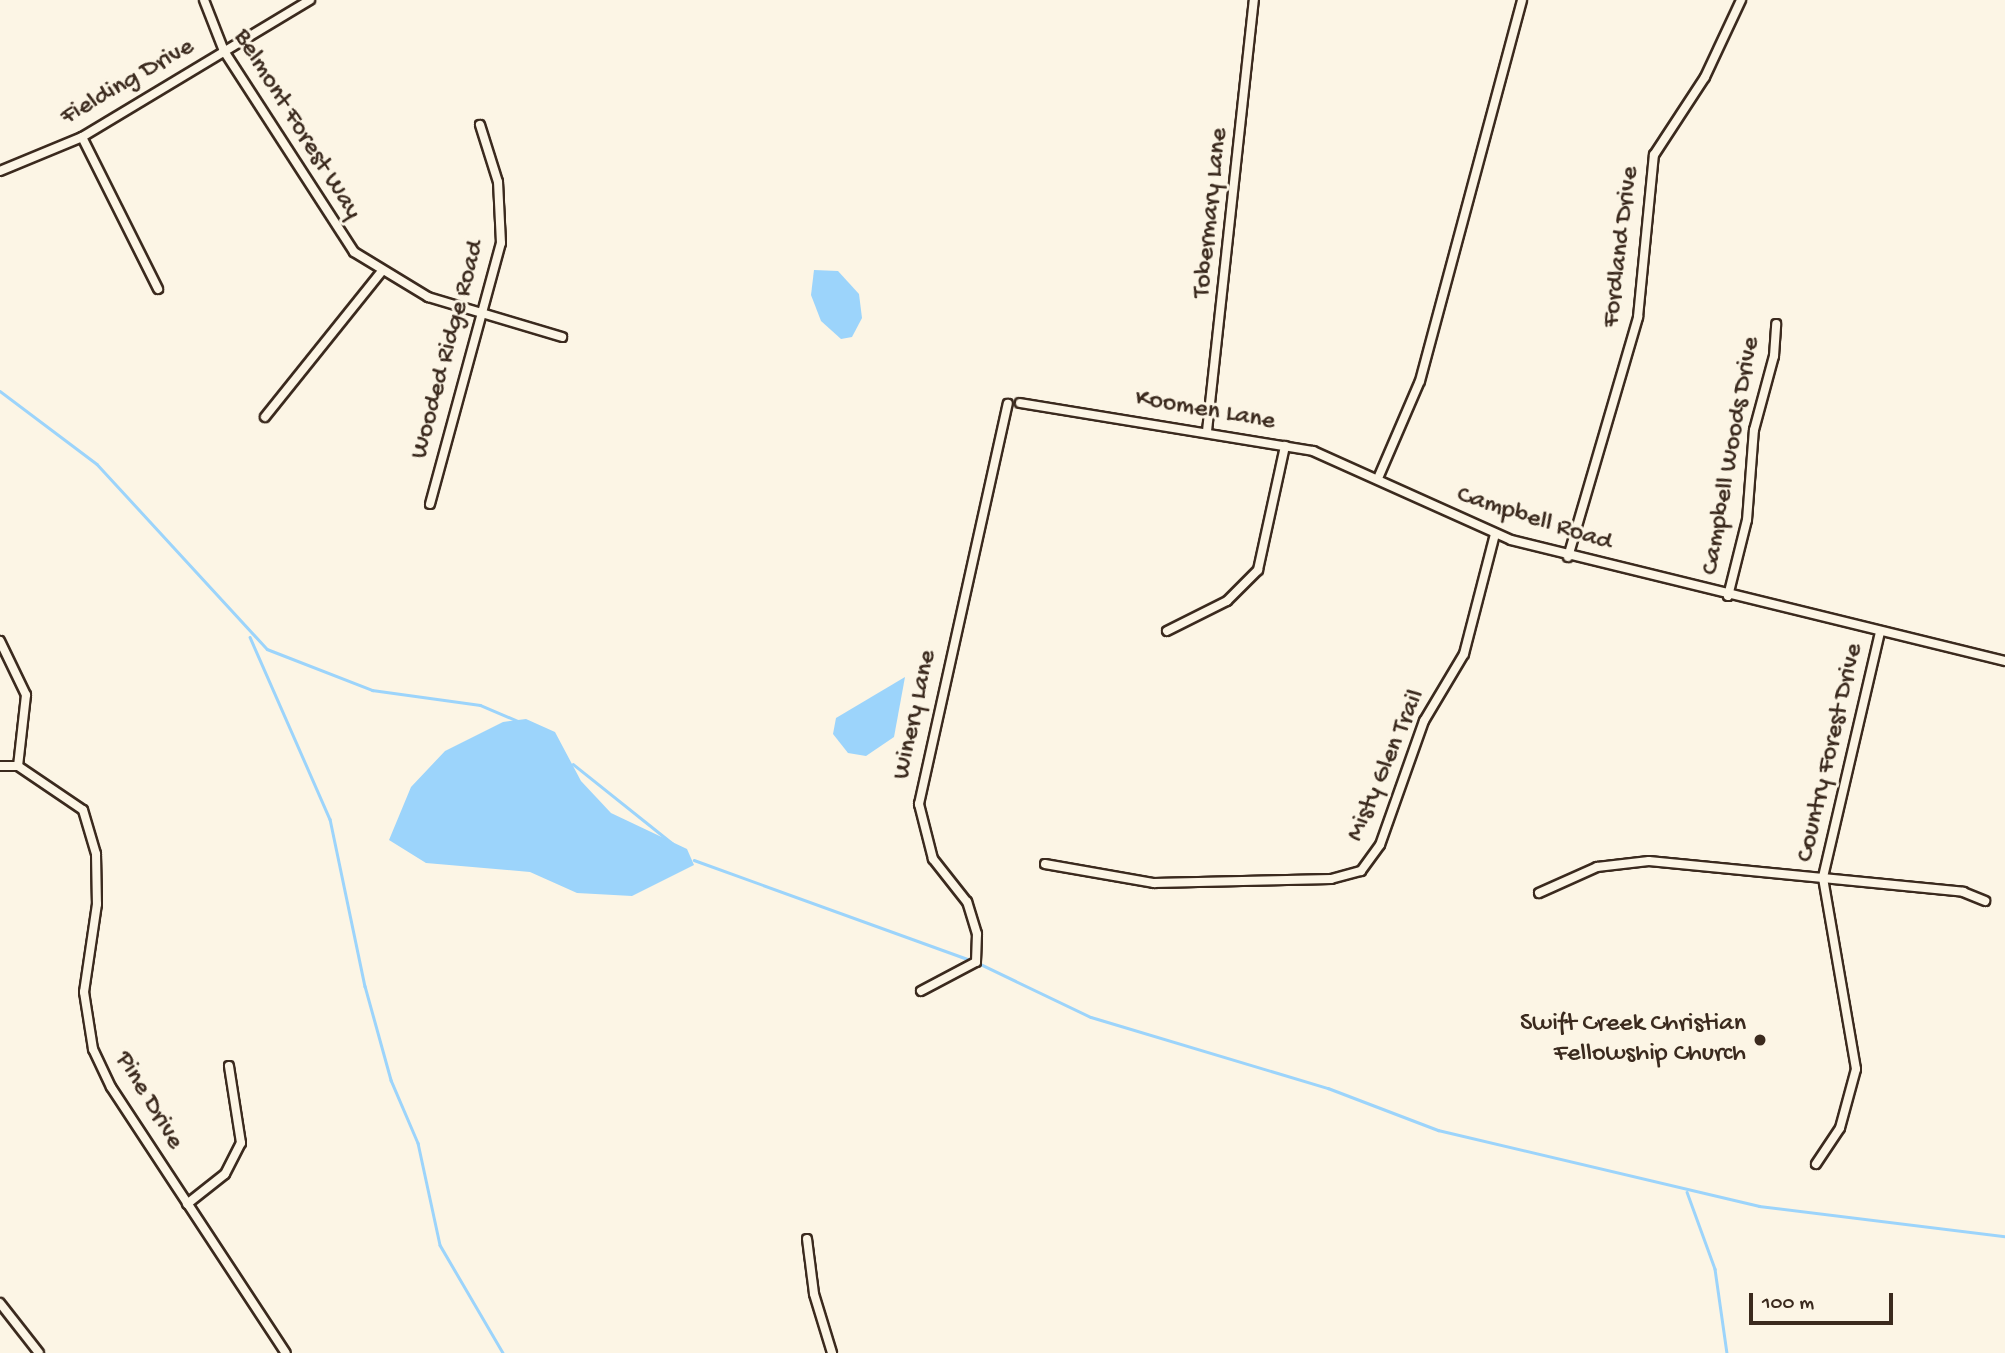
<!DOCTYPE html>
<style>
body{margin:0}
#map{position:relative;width:2005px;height:1353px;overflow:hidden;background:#fcf5e5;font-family:"Gochi Hand",sans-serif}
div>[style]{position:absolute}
.water>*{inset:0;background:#9cd4fb}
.stream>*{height:2.5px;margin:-1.25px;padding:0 1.25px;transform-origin:1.25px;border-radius:1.25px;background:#9cd4fb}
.roads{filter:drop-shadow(2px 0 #3b2a1e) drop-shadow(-2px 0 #3b2a1e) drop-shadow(0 2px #3b2a1e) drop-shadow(0 -2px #3b2a1e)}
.minor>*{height:8px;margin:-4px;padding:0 4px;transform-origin:4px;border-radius:4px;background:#fcf5e5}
.dots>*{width:19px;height:19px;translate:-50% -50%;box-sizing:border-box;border:4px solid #fcf5e5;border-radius:50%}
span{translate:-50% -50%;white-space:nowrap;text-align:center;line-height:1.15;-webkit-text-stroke:6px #fcf5e5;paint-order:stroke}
.street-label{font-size:26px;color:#3b2a1e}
.poi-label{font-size:26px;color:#3b2a1e}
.right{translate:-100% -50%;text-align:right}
.scale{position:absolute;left:1749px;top:1293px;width:144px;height:32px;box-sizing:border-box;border:4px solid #3b2a1e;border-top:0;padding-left:9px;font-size:21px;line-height:24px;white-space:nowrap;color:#3b2a1e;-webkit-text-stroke:5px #fcf5e5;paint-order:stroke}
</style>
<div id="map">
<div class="water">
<i style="clip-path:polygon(814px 270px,838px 271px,859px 294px,862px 318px,852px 337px,841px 339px,821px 321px,811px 295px)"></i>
<i style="clip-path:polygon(905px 677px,894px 737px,866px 756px,848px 753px,833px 734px,836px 718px)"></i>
<i style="clip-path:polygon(526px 719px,555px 732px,581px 781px,611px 813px,687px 849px,694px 865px,632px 896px,577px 893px,530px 872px,426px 863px,389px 840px,411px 787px,445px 751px,503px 722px)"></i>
</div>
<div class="stream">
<i style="left:0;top:391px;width:121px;rotate:37deg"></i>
<i style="left:97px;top:464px;width:251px;rotate:47.4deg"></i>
<i style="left:267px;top:649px;width:113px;rotate:21.3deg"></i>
<i style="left:372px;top:690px;width:109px;rotate:7.9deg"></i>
<i style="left:480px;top:705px;width:41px;rotate:22.8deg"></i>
<i style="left:250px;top:637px;width:199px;rotate:66.3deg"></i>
<i style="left:330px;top:819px;width:171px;rotate:78.2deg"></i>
<i style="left:365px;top:986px;width:98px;rotate:74.5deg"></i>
<i style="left:391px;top:1080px;width:69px;rotate:66.8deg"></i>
<i style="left:418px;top:1143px;width:104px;rotate:77.8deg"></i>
<i style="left:440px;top:1245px;width:125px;rotate:59.7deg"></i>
<i style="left:573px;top:764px;width:127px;rotate:38.6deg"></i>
<i style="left:694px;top:860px;width:300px;rotate:19.9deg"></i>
<i style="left:976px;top:962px;width:127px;rotate:25.6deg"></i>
<i style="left:1091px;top:1017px;width:247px;rotate:16.7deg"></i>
<i style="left:1328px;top:1088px;width:118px;rotate:20.9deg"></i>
<i style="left:1438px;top:1130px;width:330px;rotate:13.3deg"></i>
<i style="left:1759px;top:1206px;width:248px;rotate:7deg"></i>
<i style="left:1687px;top:1192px;width:82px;rotate:70deg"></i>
<i style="left:1715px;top:1269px;width:85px;rotate:81.9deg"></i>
</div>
<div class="roads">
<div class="minor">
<i style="left:204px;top:0;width:55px;rotate:68.6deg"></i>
<i style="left:224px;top:51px;width:239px;rotate:57.1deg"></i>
<i style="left:354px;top:252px;width:87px;rotate:31.3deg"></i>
<i style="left:428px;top:297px;width:140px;rotate:16.6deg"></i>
<i style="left:82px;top:137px;width:170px;rotate:63.4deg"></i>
<i style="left:0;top:171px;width:89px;rotate:-22.5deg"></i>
<i style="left:82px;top:137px;width:266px;rotate:-31deg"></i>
<i style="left:1020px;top:403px;width:297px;rotate:9.3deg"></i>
<i style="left:1313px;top:451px;width:217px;rotate:24.2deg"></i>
<i style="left:1511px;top:540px;width:509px;rotate:13.76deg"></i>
<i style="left:265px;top:417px;width:186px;rotate:-51.3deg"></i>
<i style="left:1207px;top:431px;width:434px;rotate:-83.8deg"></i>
<i style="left:1379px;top:476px;width:103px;rotate:-66.7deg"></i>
<i style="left:1420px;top:381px;width:394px;rotate:-75deg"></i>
<i style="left:430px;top:504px;width:270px;rotate:-74.8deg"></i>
<i style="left:501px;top:243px;width:61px;rotate:-92.8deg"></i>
<i style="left:498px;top:182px;width:60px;rotate:-107.5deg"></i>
<i style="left:1568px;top:557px;width:250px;rotate:-73.7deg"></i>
<i style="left:1638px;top:317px;width:163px;rotate:-84.4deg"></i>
<i style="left:1654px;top:155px;width:93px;rotate:-56.8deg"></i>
<i style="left:1705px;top:77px;width:85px;rotate:-64.9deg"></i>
<i style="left:1728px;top:596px;width:78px;rotate:-76deg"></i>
<i style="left:1747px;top:520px;width:90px;rotate:-85.6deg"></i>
<i style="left:1754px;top:430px;width:77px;rotate:-74.9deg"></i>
<i style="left:1774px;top:356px;width:32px;rotate:-86deg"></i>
<i style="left:1167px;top:631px;width:67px;rotate:-26.6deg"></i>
<i style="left:1227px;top:601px;width:44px;rotate:-45deg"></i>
<i style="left:1258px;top:570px;width:127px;rotate:-77.7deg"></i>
<i style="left:0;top:641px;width:60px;rotate:64.3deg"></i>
<i style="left:26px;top:695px;width:71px;rotate:96.4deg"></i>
<i style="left:0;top:766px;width:18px"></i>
<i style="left:18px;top:766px;width:78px;rotate:34.1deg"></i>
<i style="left:83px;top:810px;width:46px;rotate:73.5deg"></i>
<i style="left:96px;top:854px;width:50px;rotate:88.9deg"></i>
<i style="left:97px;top:904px;width:89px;rotate:98.4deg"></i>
<i style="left:84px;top:992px;width:58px;rotate:81deg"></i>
<i style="left:93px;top:1049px;width:42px;rotate:64.7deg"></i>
<i style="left:111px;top:1087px;width:318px;rotate:56.7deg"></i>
<i style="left:1045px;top:864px;width:111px;rotate:9.9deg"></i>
<i style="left:1154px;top:883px;width:177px;rotate:-1.3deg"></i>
<i style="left:1331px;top:879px;width:31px;rotate:-15deg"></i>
<i style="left:1361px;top:871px;width:32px;rotate:-54deg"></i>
<i style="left:1380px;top:845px;width:132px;rotate:-70.5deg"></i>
<i style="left:1424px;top:721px;width:78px;rotate:-59.2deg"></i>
<i style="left:1464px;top:654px;width:124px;rotate:-75.5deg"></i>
<i style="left:1539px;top:893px;width:64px;rotate:-24.1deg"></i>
<i style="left:1597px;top:867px;width:52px;rotate:-6.6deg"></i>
<i style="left:1649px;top:861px;width:316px;rotate:5.6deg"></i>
<i style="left:1963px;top:892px;width:24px;rotate:22deg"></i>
<i style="left:921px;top:991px;width:62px;rotate:-27.8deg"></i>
<i style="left:976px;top:962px;width:28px;rotate:-88deg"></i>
<i style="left:977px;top:934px;width:34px;rotate:-107deg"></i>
<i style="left:967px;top:902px;width:55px;rotate:-128.3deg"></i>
<i style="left:933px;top:859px;width:57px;rotate:-104.3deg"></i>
<i style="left:919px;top:804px;width:410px;rotate:-77.5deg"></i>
<i style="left:1816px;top:1164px;width:43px;rotate:-56.3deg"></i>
<i style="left:1840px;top:1128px;width:61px;rotate:-74.8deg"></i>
<i style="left:1856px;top:1069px;width:195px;rotate:-99.8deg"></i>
<i style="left:1823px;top:877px;width:252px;rotate:-76.9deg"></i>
<i style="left:187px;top:1204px;width:48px;rotate:-38.3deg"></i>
<i style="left:225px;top:1174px;width:35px;rotate:-63deg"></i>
<i style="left:241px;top:1143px;width:78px;rotate:-98.9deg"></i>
<i style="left:807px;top:1239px;width:55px;rotate:82.7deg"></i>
<i style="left:814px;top:1294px;width:62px;rotate:73deg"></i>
<i style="left:0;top:1303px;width:63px;rotate:52deg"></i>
</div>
</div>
<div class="dots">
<i style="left:1760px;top:1040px;background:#3b2a1e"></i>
</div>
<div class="street-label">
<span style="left:128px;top:83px;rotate:-30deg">Fielding Drive</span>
<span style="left:296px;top:125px;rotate:58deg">Belmont Forest Way</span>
<span style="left:1212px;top:213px;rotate:-84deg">Tobermary Lane</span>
<span style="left:1622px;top:247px;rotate:-83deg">Fordland Drive</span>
<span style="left:449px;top:350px;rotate:-75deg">Wooded Ridge Road</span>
<span style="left:1205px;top:411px;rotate:10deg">Koomen Lane</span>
<span style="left:1732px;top:456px;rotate:-80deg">Campbell Woods Drive</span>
<span style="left:1534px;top:520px;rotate:18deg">Campbell Road</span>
<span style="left:916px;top:715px;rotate:-78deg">Winery Lane</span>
<span style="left:1831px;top:753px;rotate:-77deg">Country Forest Drive</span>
<span style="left:1387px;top:766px;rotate:-67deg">Misty Glen Trail</span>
<span style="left:148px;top:1101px;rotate:59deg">Pine Drive</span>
</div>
<div class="poi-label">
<span class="right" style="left:1746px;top:1040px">Swift Creek Christian<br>Fellowship Church</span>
</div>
<div class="scale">100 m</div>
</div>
